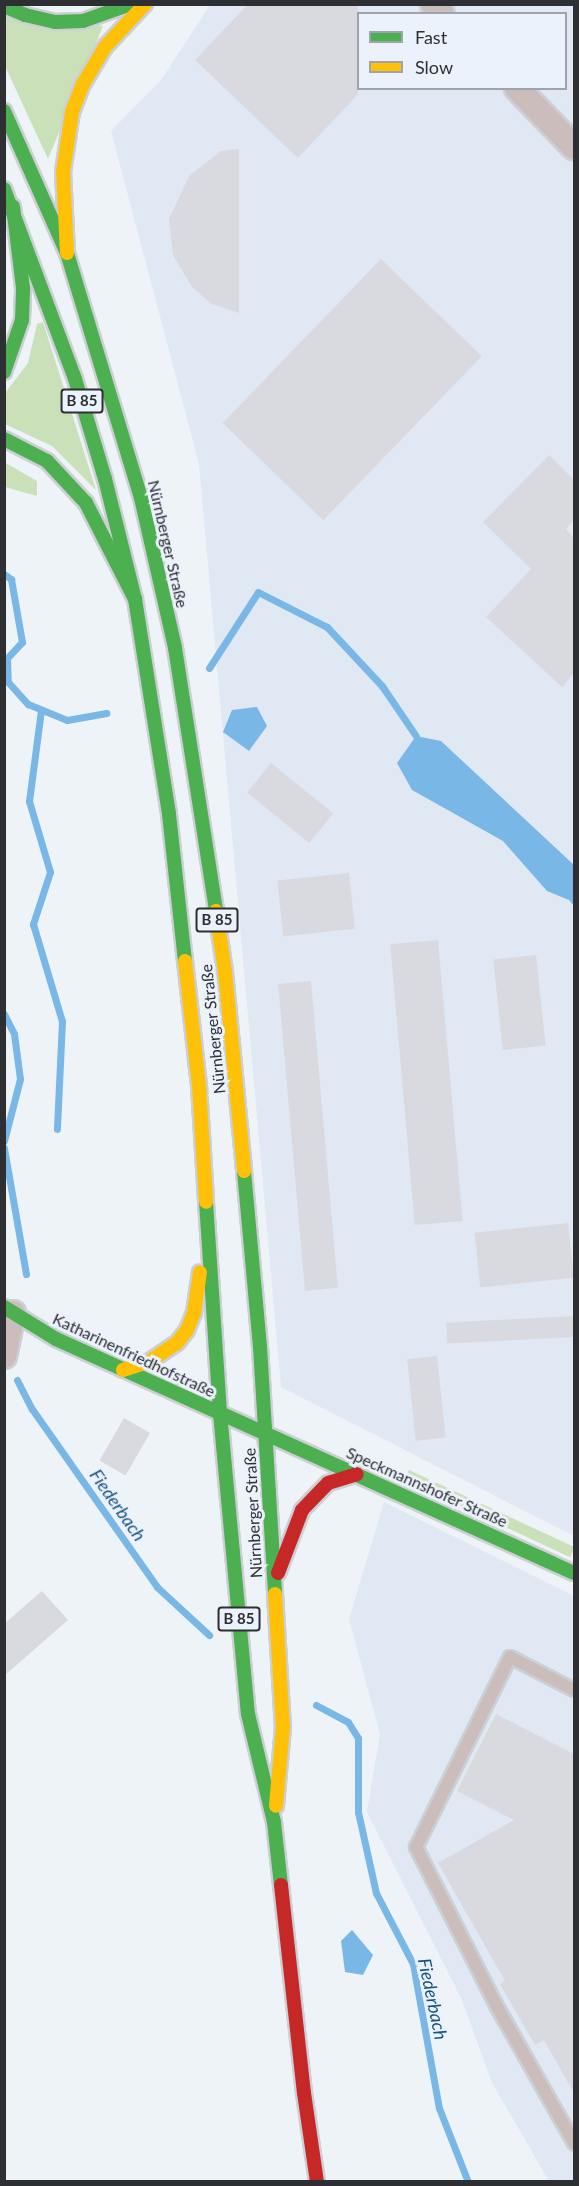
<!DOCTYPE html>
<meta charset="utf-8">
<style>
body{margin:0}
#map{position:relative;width:579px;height:2186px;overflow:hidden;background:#eef3f8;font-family:Lato,sans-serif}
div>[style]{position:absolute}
.built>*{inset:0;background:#dfe8f3}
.green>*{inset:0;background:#c9e0b8;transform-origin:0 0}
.water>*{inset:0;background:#79b8e6}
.stream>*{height:7px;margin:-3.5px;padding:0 3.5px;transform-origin:3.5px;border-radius:3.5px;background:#79b8e6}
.building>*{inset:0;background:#d9dadf;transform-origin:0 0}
.roads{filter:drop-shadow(2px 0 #ccd0d4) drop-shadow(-2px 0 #ccd0d4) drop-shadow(0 2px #ccd0d4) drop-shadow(0 -2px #ccd0d4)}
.lane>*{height:12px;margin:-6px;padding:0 6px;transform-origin:6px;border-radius:6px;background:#cabdbc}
.street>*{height:24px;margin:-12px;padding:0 12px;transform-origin:12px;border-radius:12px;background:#cabdbc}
.fast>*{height:14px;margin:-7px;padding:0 7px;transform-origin:7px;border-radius:7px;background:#4caf50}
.slow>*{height:14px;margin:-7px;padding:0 7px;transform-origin:7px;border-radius:7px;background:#ffc107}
.jam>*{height:14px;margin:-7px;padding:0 7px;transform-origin:7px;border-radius:7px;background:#c62828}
span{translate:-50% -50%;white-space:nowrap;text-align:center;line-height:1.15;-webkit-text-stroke:6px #ebf2fb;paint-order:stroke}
.shield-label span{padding:2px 4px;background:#ebf2fb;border:2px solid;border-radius:4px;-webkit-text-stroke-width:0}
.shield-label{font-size:15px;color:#2d2f33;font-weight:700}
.street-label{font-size:16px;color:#2d2f33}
.water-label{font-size:18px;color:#14537f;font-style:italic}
.frame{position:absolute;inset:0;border:6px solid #2d2f33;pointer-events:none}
.legend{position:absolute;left:357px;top:12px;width:210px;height:78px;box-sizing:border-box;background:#ebf2fb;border:2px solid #9fa4ab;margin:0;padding:8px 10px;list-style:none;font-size:18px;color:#2d2f33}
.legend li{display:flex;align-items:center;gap:12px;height:30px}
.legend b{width:30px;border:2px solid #9fa4ab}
</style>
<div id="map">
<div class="built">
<i style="clip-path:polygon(evenodd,210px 5px,574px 5px,574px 1536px,281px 1387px,199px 464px,111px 131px,161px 80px,210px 5px,358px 14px,566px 14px,566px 88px,358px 88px,358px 14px)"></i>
<i style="clip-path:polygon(384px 1502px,574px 1596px,574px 2181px,549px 2181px,492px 2083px,462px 2000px,367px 1812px,380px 1734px,349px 1619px)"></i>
</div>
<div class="green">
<i style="clip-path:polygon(4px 17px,103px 26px,48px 159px,5px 66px)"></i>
<i style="clip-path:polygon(43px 322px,96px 490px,52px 446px,5px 424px,5px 393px,28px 363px,37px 324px)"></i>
<i style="clip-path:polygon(4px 462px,37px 481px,37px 496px,5px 487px)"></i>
<i style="left:409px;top:1470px;width:183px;height:11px;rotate:25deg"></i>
</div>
<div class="water">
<i style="clip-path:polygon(257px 707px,267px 726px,249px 751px,223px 732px,232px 710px)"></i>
<i style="clip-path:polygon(416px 736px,441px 741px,574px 865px,574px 906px,569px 900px,547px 891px,503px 841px,412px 790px,397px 763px)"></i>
<i style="clip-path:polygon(352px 1930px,373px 1955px,363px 1975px,345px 1972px,341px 1941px)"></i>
</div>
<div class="stream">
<i style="left:4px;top:574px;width:9px;rotate:36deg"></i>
<i style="left:11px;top:579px;width:64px;rotate:80.1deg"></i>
<i style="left:22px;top:642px;width:22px;rotate:133deg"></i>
<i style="left:7px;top:658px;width:24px;rotate:88deg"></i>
<i style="left:8px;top:682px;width:30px;rotate:48deg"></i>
<i style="left:28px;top:704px;width:42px;rotate:22.3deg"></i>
<i style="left:67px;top:720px;width:40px;rotate:-10deg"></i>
<i style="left:209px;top:668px;width:90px;rotate:-57.2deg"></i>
<i style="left:258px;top:592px;width:77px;rotate:26.9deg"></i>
<i style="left:327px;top:627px;width:81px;rotate:47deg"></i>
<i style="left:382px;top:686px;width:60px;rotate:55.8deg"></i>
<i style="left:41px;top:710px;width:92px;rotate:97.5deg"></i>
<i style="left:29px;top:801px;width:74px;rotate:73.5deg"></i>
<i style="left:50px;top:872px;width:55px;rotate:108.1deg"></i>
<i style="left:33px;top:924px;width:101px;rotate:73.4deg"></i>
<i style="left:62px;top:1021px;width:108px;rotate:92.7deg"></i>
<i style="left:4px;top:1014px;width:22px;rotate:63deg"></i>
<i style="left:14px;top:1034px;width:45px;rotate:82.4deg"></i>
<i style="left:20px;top:1079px;width:64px;rotate:104.5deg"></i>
<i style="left:4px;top:1148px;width:128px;rotate:80.1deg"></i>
<i style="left:17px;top:1380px;width:33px;rotate:63deg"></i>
<i style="left:32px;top:1409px;width:218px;rotate:54.9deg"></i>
<i style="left:157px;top:1587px;width:71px;rotate:42.7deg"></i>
<i style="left:316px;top:1705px;width:36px;rotate:28deg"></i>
<i style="left:348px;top:1722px;width:19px;rotate:58deg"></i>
<i style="left:358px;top:1738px;width:74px;rotate:90deg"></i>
<i style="left:358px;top:1812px;width:83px;rotate:77.5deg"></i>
<i style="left:376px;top:1893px;width:80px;rotate:62.5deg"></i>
<i style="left:413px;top:1964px;width:146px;rotate:79.8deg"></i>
<i style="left:439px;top:2108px;width:79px;rotate:68.6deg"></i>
</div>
<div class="building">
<i style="clip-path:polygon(248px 4px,358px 4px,358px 94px,298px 158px,195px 60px)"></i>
<i style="clip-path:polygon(239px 149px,239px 313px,212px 304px,192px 287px,173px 255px,169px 219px,189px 176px,221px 151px)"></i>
<i style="left:381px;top:259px;width:140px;height:228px;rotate:44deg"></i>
<i style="clip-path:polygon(549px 455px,574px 480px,574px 520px,566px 529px,574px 538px,574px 673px,562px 687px,486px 617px,531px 569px,483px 522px)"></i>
<i style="left:271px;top:763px;width:80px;height:38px;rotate:39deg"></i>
<i style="left:349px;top:873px;width:56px;height:72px;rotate:84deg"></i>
<i style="left:438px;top:940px;width:282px;height:48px;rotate:85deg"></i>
<i style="left:536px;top:955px;width:91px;height:43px;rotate:84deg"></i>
<i style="left:311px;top:981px;width:308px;height:33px;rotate:85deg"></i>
<i style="left:568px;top:1223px;width:55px;height:94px;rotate:84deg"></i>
<i style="left:573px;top:1316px;width:21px;height:127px;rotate:87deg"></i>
<i style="left:437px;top:1356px;width:82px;height:30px;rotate:84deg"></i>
<i style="left:124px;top:1418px;width:30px;height:49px;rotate:30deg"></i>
<i style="clip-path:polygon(42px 1591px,68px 1620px,4px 1676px,4px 1624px)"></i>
<i style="clip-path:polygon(496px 1714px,574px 1754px,574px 2093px,544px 2040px,535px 2045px,500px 1984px,505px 1981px,438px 1863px,514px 1820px,457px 1791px)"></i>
</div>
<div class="roads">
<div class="lane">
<i style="left:574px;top:1690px;width:72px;rotate:-152.7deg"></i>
<i style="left:510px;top:1657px;width:212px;rotate:116.3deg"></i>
<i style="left:416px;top:1847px;width:177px;rotate:63.1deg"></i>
<i style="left:496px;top:2005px;width:159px;rotate:60.5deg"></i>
</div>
<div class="street">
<i style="left:433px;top:4px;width:13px;rotate:48deg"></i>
<i style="left:517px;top:88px;width:82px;rotate:46deg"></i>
<i style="left:4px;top:1356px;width:44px;rotate:-78.2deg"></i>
</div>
<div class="fast">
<i style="left:4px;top:6px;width:23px;rotate:23deg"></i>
<i style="left:25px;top:15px;width:31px;rotate:13deg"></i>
<i style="left:55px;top:22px;width:28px;rotate:-2deg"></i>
<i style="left:83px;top:21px;width:51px;rotate:-19.5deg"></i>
<i style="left:4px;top:111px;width:155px;rotate:66.1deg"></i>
<i style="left:67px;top:253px;width:256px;rotate:73.2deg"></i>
<i style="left:141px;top:498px;width:154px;rotate:77.2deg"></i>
<i style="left:175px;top:648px;width:266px;rotate:81.1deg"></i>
<i style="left:4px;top:189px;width:203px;rotate:69.5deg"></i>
<i style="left:75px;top:379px;width:104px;rotate:73.3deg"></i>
<i style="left:105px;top:479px;width:124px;rotate:76deg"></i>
<i style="left:135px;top:599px;width:218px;rotate:81deg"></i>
<i style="left:169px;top:814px;width:148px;rotate:83.8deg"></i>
<i style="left:4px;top:372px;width:55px;rotate:-70.9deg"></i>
<i style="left:22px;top:320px;width:32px;rotate:-88deg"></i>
<i style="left:23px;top:288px;width:82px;rotate:-97deg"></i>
<i style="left:4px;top:439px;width:48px;rotate:27.1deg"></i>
<i style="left:47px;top:461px;width:57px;rotate:47.1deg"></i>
<i style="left:86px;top:503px;width:108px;rotate:63deg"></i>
<i style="left:244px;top:1171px;width:177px;rotate:84.8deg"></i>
<i style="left:260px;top:1347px;width:247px;rotate:86.5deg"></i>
<i style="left:206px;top:1202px;width:211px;rotate:86.2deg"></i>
<i style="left:220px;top:1413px;width:302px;rotate:84.7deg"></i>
<i style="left:248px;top:1714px;width:111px;rotate:76.5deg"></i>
<i style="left:274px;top:1822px;width:63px;rotate:83.7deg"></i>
<i style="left:4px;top:1307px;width:61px;rotate:31.6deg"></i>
<i style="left:56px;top:1339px;width:568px;rotate:24.31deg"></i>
</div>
<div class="slow">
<i style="left:67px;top:253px;width:81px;rotate:-92.8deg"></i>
<i style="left:63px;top:172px;width:61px;rotate:-81.5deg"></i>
<i style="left:72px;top:112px;width:30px;rotate:-69deg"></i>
<i style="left:83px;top:84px;width:43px;rotate:-59.3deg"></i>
<i style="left:105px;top:47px;width:59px;rotate:-47.1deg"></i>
<i style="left:216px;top:911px;width:62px;rotate:81.6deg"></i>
<i style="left:225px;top:972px;width:200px;rotate:84.5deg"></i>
<i style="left:185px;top:961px;width:126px;rotate:83.6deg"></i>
<i style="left:199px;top:1086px;width:116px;rotate:86.5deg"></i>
<i style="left:123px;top:1370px;width:28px;rotate:-18deg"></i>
<i style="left:150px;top:1361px;width:32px;rotate:-34deg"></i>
<i style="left:177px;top:1343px;width:16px;rotate:-52deg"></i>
<i style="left:187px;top:1330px;width:18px;rotate:-68deg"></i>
<i style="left:194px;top:1313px;width:41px;rotate:-81.7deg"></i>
<i style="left:275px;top:1594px;width:133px;rotate:86.6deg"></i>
<i style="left:283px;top:1727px;width:79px;rotate:95.1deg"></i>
</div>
<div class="jam">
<i style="left:278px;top:1573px;width:67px;rotate:-69.1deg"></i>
<i style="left:302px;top:1510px;width:37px;rotate:-46deg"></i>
<i style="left:328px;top:1483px;width:30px;rotate:-17deg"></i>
<i style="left:281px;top:1885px;width:209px;rotate:83.7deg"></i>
<i style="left:304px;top:2093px;width:90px;rotate:81.7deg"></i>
</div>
</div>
<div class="shield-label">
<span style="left:82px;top:401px">B 85</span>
<span style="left:217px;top:920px">B 85</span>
<span style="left:239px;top:1619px">B 85</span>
</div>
<div class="street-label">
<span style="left:168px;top:544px;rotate:77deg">Nürnberger Straße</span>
<span style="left:213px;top:1029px;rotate:-96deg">Nürnberger Straße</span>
<span style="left:134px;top:1355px;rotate:25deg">Katharinenfriedhofstraße</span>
<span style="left:427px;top:1487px;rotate:24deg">Speckmannshofer Straße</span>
<span style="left:253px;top:1513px;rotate:-93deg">Nürnberger Straße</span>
</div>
<div class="water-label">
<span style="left:118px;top:1505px;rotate:55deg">Fiederbach</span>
<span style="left:433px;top:1999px;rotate:78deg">Fiederbach</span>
</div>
<div class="frame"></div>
<ul class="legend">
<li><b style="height:8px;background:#4caf50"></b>Fast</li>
<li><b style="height:8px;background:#ffc107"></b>Slow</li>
</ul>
</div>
